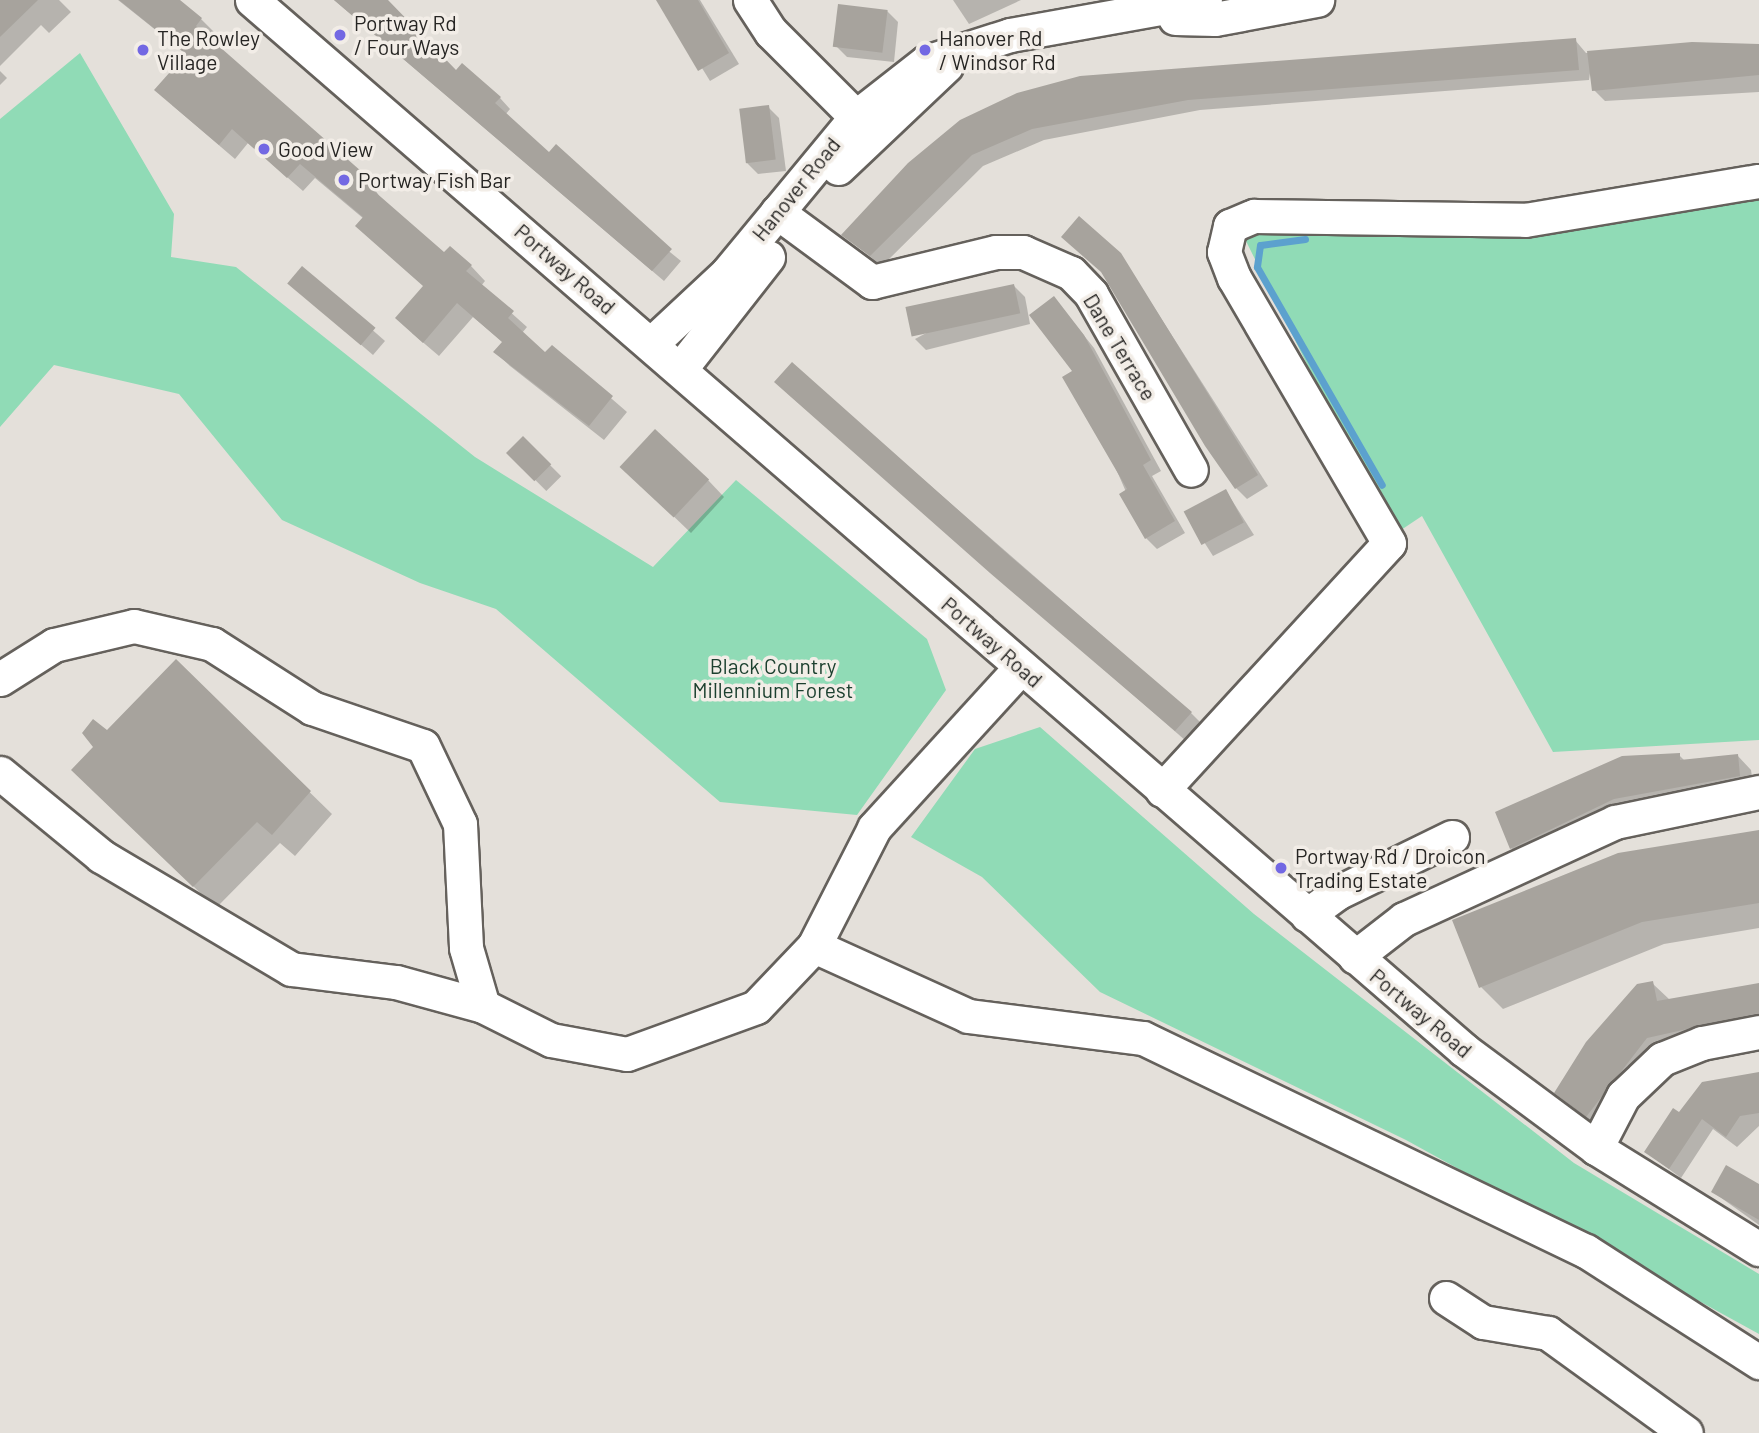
<!DOCTYPE html>
<style>
body{margin:0}
#map{position:relative;width:1759px;height:1433px;overflow:hidden;background:#e4e0da;font-family:Barlow,sans-serif}
div>[style]{position:absolute}
.green>*{inset:0;background:#90dbb6}
.shadow>*{inset:0;background:#0003;transform-origin:0 0}
.stream>*{height:7px;margin:-3.5px;padding:0 3.5px;transform-origin:3.5px;border-radius:3.5px;background:#5ca1ce}
.building>*{inset:0;background:#a7a39d;transform-origin:0 0}
.roads{filter:drop-shadow(2px 0 #65615c) drop-shadow(-2px 0 #65615c) drop-shadow(0 2px #65615c) drop-shadow(0 -2px #65615c)}
.minor>*{height:33px;margin:-16.5px;padding:0 16.5px;transform-origin:16.5px;border-radius:16.5px;background:#fff}
.dots>*{width:19px;height:19px;translate:-50% -50%;box-sizing:border-box;border:4px solid #f2ede7;border-radius:50%}
span{translate:-50% -50%;white-space:nowrap;text-align:center;line-height:1.15;-webkit-text-stroke:7px #f2ede7;paint-order:stroke}
.poi-label{font-size:21px;color:#262523}
.left{translate:0 -50%;text-align:left}
.street-label{font-size:21px;color:#262523}
.park-label{font-size:21px;color:#1c402f}
</style>
<div id="map">
<div class="green">
<i style="clip-path:polygon(80px 53px,174px 214px,171px 257px,236px 267px,475px 457px,653px 567px,736px 480px,927px 639px,946px 690px,857px 815px,720px 802px,496px 609px,420px 583px,282px 520px,179px 394px,54px 365px,0 427px,0 119px)"></i>
<i style="clip-path:polygon(1759px 196px,1759px 740px,1553px 752px,1422px 516px,1392px 536px,1244px 237px,1267px 221px)"></i>
<i style="clip-path:polygon(1040px 727px,1254px 914px,1574px 1163px,1759px 1274px,1759px 1334px,1406px 1140px,1100px 992px,982px 877px,911px 837px,975px 749px)"></i>
</div>
<div class="shadow">
<i style="clip-path:polygon(0 0,59px 0,71px 12px,49px 33px,41px 25px,0 66px)"></i>
<i style="clip-path:polygon(118px 0,178px 0,201px 19px,216px 34px,210px 41px,369px 180px,381px 199px,444px 254px,471px 266px,485px 281px,481px 286px,527px 327px,522px 333px,545px 355px,552px 347px,627px 412px,604px 440px,510px 366px,495px 352px,504px 343px,473px 317px,439px 356px,412px 333px,425px 287px,364px 219px,315px 178px,303px 191px,248px 143px,235px 159px,172px 105px,187px 55px)"></i>
<i style="clip-path:polygon(334px 0,385px 0,456px 73px,500px 98px,510px 109px,505px 115px,549px 154px,681px 261px,664px 281px)"></i>
<i style="clip-path:polygon(660px 0,700px 0,739px 64px,710px 81px)"></i>
<i style="clip-path:polygon(953px 0,1021px 0,969px 24px)"></i>
<i style="clip-path:polygon(887px 11px,898px 22px,894px 62px,847px 57px,836px 46px)"></i>
<i style="clip-path:polygon(1575px 40px,1586px 53px,1759px 46px,1759px 92px,1605px 101px,1594px 90px,1591px 66px,1589px 80px,1200px 110px,1044px 140px,983px 166px,882px 266px,843px 235px,961px 121px)"></i>
<i style="clip-path:polygon(0 71px,7px 78px,0 85px)"></i>
<i style="clip-path:polygon(768px 107px,779px 118px,786px 171px,758px 174px,747px 163px)"></i>
<i style="clip-path:polygon(1120px 254px,1268px 486px,1247px 499px,1236px 488px)"></i>
<i style="clip-path:polygon(302px 268px,385px 341px,373px 355px,301px 293px)"></i>
<i style="clip-path:polygon(1014px 286px,1025px 297px,1030px 324px,926px 350px,915px 339px)"></i>
<i style="clip-path:polygon(1054px 298px,1094px 348px,1161px 471px,1152px 476px,1185px 533px,1157px 549px,1146px 538px,1074px 372px)"></i>
<i style="clip-path:polygon(792px 365px,1191px 713px,1202px 724px,1186px 741px,787px 393px)"></i>
<i style="left:523px;top:438px;width:54px;height:21px;rotate:45deg"></i>
<i style="clip-path:polygon(708px 480px,724px 497px,691px 533px,639px 483px)"></i>
<i style="clip-path:polygon(1226px 491px,1254px 535px,1213px 556px,1185px 512px)"></i>
<i style="clip-path:polygon(176px 662px,332px 814px,295px 856px,280px 843px,216px 908px,95px 792px,108px 733px)"></i>
<i style="clip-path:polygon(1679px 755px,1685px 761px,1737px 755px,1751px 770px,1754px 790px,1526px 863px,1511px 848px)"></i>
<i style="clip-path:polygon(1759px 832px,1759px 928px,1664px 944px,1503px 1009px,1481px 987px)"></i>
<i style="clip-path:polygon(1652px 983px,1670px 1000px,1759px 985px,1759px 1035px,1666px 1056px,1606px 1134px,1556px 1093px)"></i>
<i style="clip-path:polygon(1759px 1074px,1759px 1126px,1737px 1147px,1713px 1129px,1681px 1178px,1646px 1152px,1679px 1115px)"></i>
<i style="clip-path:polygon(1759px 1188px,1759px 1225px,1713px 1192px)"></i>
</div>
<div class="stream">
<i style="left:1305px;top:239px;width:45px;rotate:172.4deg"></i>
<i style="left:1260px;top:245px;width:22px;rotate:98deg"></i>
<i style="left:1257px;top:267px;width:251px;rotate:60.2deg"></i>
</div>
<div class="building">
<i style="clip-path:polygon(0 0,38px 0,0 37px)"></i>
<i style="clip-path:polygon(119px 0,180px 0,202px 18px,196px 26px,370px 179px,366px 184px,444px 252px,450px 246px,472px 265px,466px 271px,514px 311px,508px 318px,545px 352px,552px 345px,613px 396px,589px 426px,493px 352px,502px 342px,457px 303px,423px 343px,395px 318px,423px 286px,355px 226px,363px 217px,300px 164px,287px 178px,232px 129px,219px 145px,154px 90px,186px 54px)"></i>
<i style="clip-path:polygon(334px 0,388px 0,456px 70px,462px 63px,501px 97px,495px 103px,549px 152px,556px 144px,672px 249px,652px 271px)"></i>
<i style="clip-path:polygon(656px 0,698px 0,729px 53px,698px 71px)"></i>
<i style="left:838px;top:4px;width:50px;height:43px;rotate:7deg"></i>
<i style="clip-path:polygon(1576px 38px,1579px 70px,1188px 100px,1032px 129px,972px 155px,870px 256px,841px 235px,908px 163px,960px 120px,1017px 93px,1080px 76px)"></i>
<i style="clip-path:polygon(1692px 42px,1759px 44px,1759px 75px,1592px 91px,1587px 51px)"></i>
<i style="left:769px;top:105px;width:55px;height:30px;rotate:83deg"></i>
<i style="clip-path:polygon(1079px 216px,1121px 253px,1258px 475px,1235px 489px,1205px 446px,1101px 272px,1061px 237px)"></i>
<i style="left:302px;top:266px;width:96px;height:23px;rotate:40deg"></i>
<i style="left:1014px;top:284px;width:30px;height:111px;rotate:78deg"></i>
<i style="clip-path:polygon(1054px 296px,1084px 335px,1151px 460px,1143px 465px,1175px 521px,1145px 539px,1119px 494px,1127px 489px,1062px 377px,1072px 371px,1029px 315px)"></i>
<i style="clip-path:polygon(792px 362px,1011px 557px,1192px 712px,1175px 731px,990px 573px,774px 382px)"></i>
<i style="left:655px;top:429px;width:74px;height:52px;rotate:43deg"></i>
<i style="left:523px;top:436px;width:40px;height:24px;rotate:45deg"></i>
<i style="left:1226px;top:489px;width:38px;height:48px;rotate:62deg"></i>
<i style="clip-path:polygon(176px 659px,311px 791px,272px 835px,257px 822px,193px 887px,71px 770px,93px 747px,82px 733px,93px 719px,107px 730px)"></i>
<i style="clip-path:polygon(1680px 753px,1680px 760px,1738px 754px,1740px 776px,1614px 799px,1510px 849px,1495px 812px,1622px 756px)"></i>
<i style="clip-path:polygon(1759px 830px,1759px 903px,1642px 922px,1479px 988px,1452px 920px,1618px 853px)"></i>
<i style="clip-path:polygon(1653px 981px,1657px 1001px,1759px 983px,1759px 1013px,1647px 1038px,1586px 1117px,1554px 1093px,1586px 1042px,1637px 984px)"></i>
<i style="clip-path:polygon(1759px 1072px,1759px 1113px,1740px 1116px,1726px 1137px,1702px 1119px,1669px 1169px,1644px 1152px,1673px 1108px,1679px 1112px,1702px 1082px)"></i>
<i style="clip-path:polygon(1726px 1165px,1759px 1184px,1759px 1220px,1711px 1192px)"></i>
</div>
<div class="roads">
<div class="minor">
<i style="left:252px;top:0;width:1604px;rotate:40.9deg"></i>
<i style="left:1464px;top:1050px;width:164px;rotate:36.6deg"></i>
<i style="left:1596px;top:1148px;width:192px;rotate:31.8deg"></i>
<i style="left:750px;top:0;width:38px;rotate:57deg"></i>
<i style="left:771px;top:32px;width:141px;rotate:45deg"></i>
<i style="left:1175px;top:18px;width:40px;rotate:1.4deg"></i>
<i style="left:1215px;top:19px;width:104px;rotate:-10.6deg"></i>
<i style="left:838px;top:168px;width:149px;rotate:-43.4deg"></i>
<i style="left:777px;top:212px;width:118px;rotate:36.4deg"></i>
<i style="left:872px;top:282px;width:128px;rotate:-13.6deg"></i>
<i style="left:996px;top:252px;width:27px"></i>
<i style="left:1023px;top:252px;width:52px;rotate:23.6deg"></i>
<i style="left:1071px;top:273px;width:29px;rotate:46deg"></i>
<i style="left:1091px;top:294px;width:202px;rotate:60.4deg"></i>
<i style="left:652px;top:343px;width:103px;rotate:-43deg"></i>
<i style="left:727px;top:273px;width:204px;rotate:-50.4deg"></i>
<i style="left:857px;top:116px;width:88px;rotate:-38deg"></i>
<i style="left:926px;top:62px;width:88px;rotate:-17.8deg"></i>
<i style="left:1010px;top:35px;width:198px;rotate:-10.2deg"></i>
<i style="left:681px;top:368px;width:141px;rotate:-51.9deg"></i>
<i style="left:0;top:679px;width:64px;rotate:-32.2deg"></i>
<i style="left:54px;top:645px;width:82px;rotate:-13.4deg"></i>
<i style="left:134px;top:626px;width:80px;rotate:13deg"></i>
<i style="left:212px;top:644px;width:119px;rotate:32.6deg"></i>
<i style="left:312px;top:708px;width:117px;rotate:18.9deg"></i>
<i style="left:423px;top:746px;width:86px;rotate:64.6deg"></i>
<i style="left:460px;top:824px;width:124px;rotate:87.2deg"></i>
<i style="left:466px;top:948px;width:60px;rotate:73.7deg"></i>
<i style="left:0;top:773px;width:131px;rotate:39.4deg"></i>
<i style="left:101px;top:856px;width:221px;rotate:30.7deg"></i>
<i style="left:291px;top:969px;width:106px;rotate:7.1deg"></i>
<i style="left:396px;top:982px;width:90px;rotate:15.4deg"></i>
<i style="left:483px;top:1006px;width:76px;rotate:26.6deg"></i>
<i style="left:551px;top:1040px;width:77px;rotate:10.4deg"></i>
<i style="left:627px;top:1054px;width:137px;rotate:-20deg"></i>
<i style="left:756px;top:1007px;width:84px;rotate:-46.4deg"></i>
<i style="left:814px;top:946px;width:132px;rotate:-63deg"></i>
<i style="left:874px;top:828px;width:218px;rotate:-47.6deg"></i>
<i style="left:1162px;top:790px;width:335px;rotate:-47.4deg"></i>
<i style="left:1389px;top:543px;width:307px;rotate:-120.3deg"></i>
<i style="left:1234px;top:278px;width:28px;rotate:-111deg"></i>
<i style="left:1224px;top:252px;width:27px;rotate:-77deg"></i>
<i style="left:1230px;top:226px;width:26px;rotate:-23deg"></i>
<i style="left:1254px;top:216px;width:271px;rotate:0.8deg"></i>
<i style="left:1525px;top:220px;width:237px;rotate:-9.5deg"></i>
<i style="left:1307px;top:915px;width:37px;rotate:-36deg"></i>
<i style="left:1337px;top:893px;width:128px;rotate:-26deg"></i>
<i style="left:814px;top:946px;width:169px;rotate:24.4deg"></i>
<i style="left:968px;top:1016px;width:176px;rotate:7.2deg"></i>
<i style="left:1143px;top:1038px;width:492px;rotate:25.7deg"></i>
<i style="left:1586px;top:1251px;width:206px;rotate:32.7deg"></i>
<i style="left:1355px;top:957px;width:62px;rotate:-37.8deg"></i>
<i style="left:1404px;top:919px;width:232px;rotate:-24.7deg"></i>
<i style="left:1615px;top:822px;width:147px;rotate:-11.8deg"></i>
<i style="left:1596px;top:1148px;width:59px;rotate:-62.6deg"></i>
<i style="left:1623px;top:1096px;width:54px;rotate:-43.5deg"></i>
<i style="left:1662px;top:1059px;width:43px;rotate:-21.8deg"></i>
<i style="left:1702px;top:1043px;width:58px;rotate:-10.9deg"></i>
<i style="left:1446px;top:1298px;width:44px;rotate:33deg"></i>
<i style="left:1483px;top:1322px;width:66px;rotate:9.6deg"></i>
<i style="left:1548px;top:1333px;width:170px;rotate:35.9deg"></i>
</div>
</div>
<div class="dots">
<i style="left:340px;top:35px;background:#7368e3"></i>
<i style="left:143px;top:50px;background:#7368e3"></i>
<i style="left:925px;top:50px;background:#7368e3"></i>
<i style="left:264px;top:149px;background:#7368e3"></i>
<i style="left:344px;top:180px;background:#7368e3"></i>
<i style="left:1281px;top:868px;background:#7368e3"></i>
</div>
<div class="poi-label">
<span class="left" style="left:354px;top:35px">Portway Rd<br>/ Four Ways</span>
<span class="left" style="left:157px;top:50px">The Rowley<br>Village</span>
<span class="left" style="left:939px;top:50px">Hanover Rd<br>/ Windsor Rd</span>
<span class="left" style="left:278px;top:149px">Good View</span>
<span class="left" style="left:358px;top:180px">Portway Fish Bar</span>
<span class="left" style="left:1295px;top:868px">Portway Rd / Droicon<br>Trading Estate</span>
</div>
<div class="street-label">
<span style="left:796px;top:189px;rotate:-51deg">Hanover Road</span>
<span style="left:565px;top:269px;rotate:41deg">Portway Road</span>
<span style="left:1120px;top:347px;rotate:59deg">Dane Terrace</span>
<span style="left:992px;top:642px;rotate:41deg">Portway Road</span>
<span style="left:1421px;top:1013px;rotate:40deg">Portway Road</span>
</div>
<div class="park-label">
<span style="left:773px;top:678px">Black Country<br>Millennium Forest</span>
</div>
</div>
